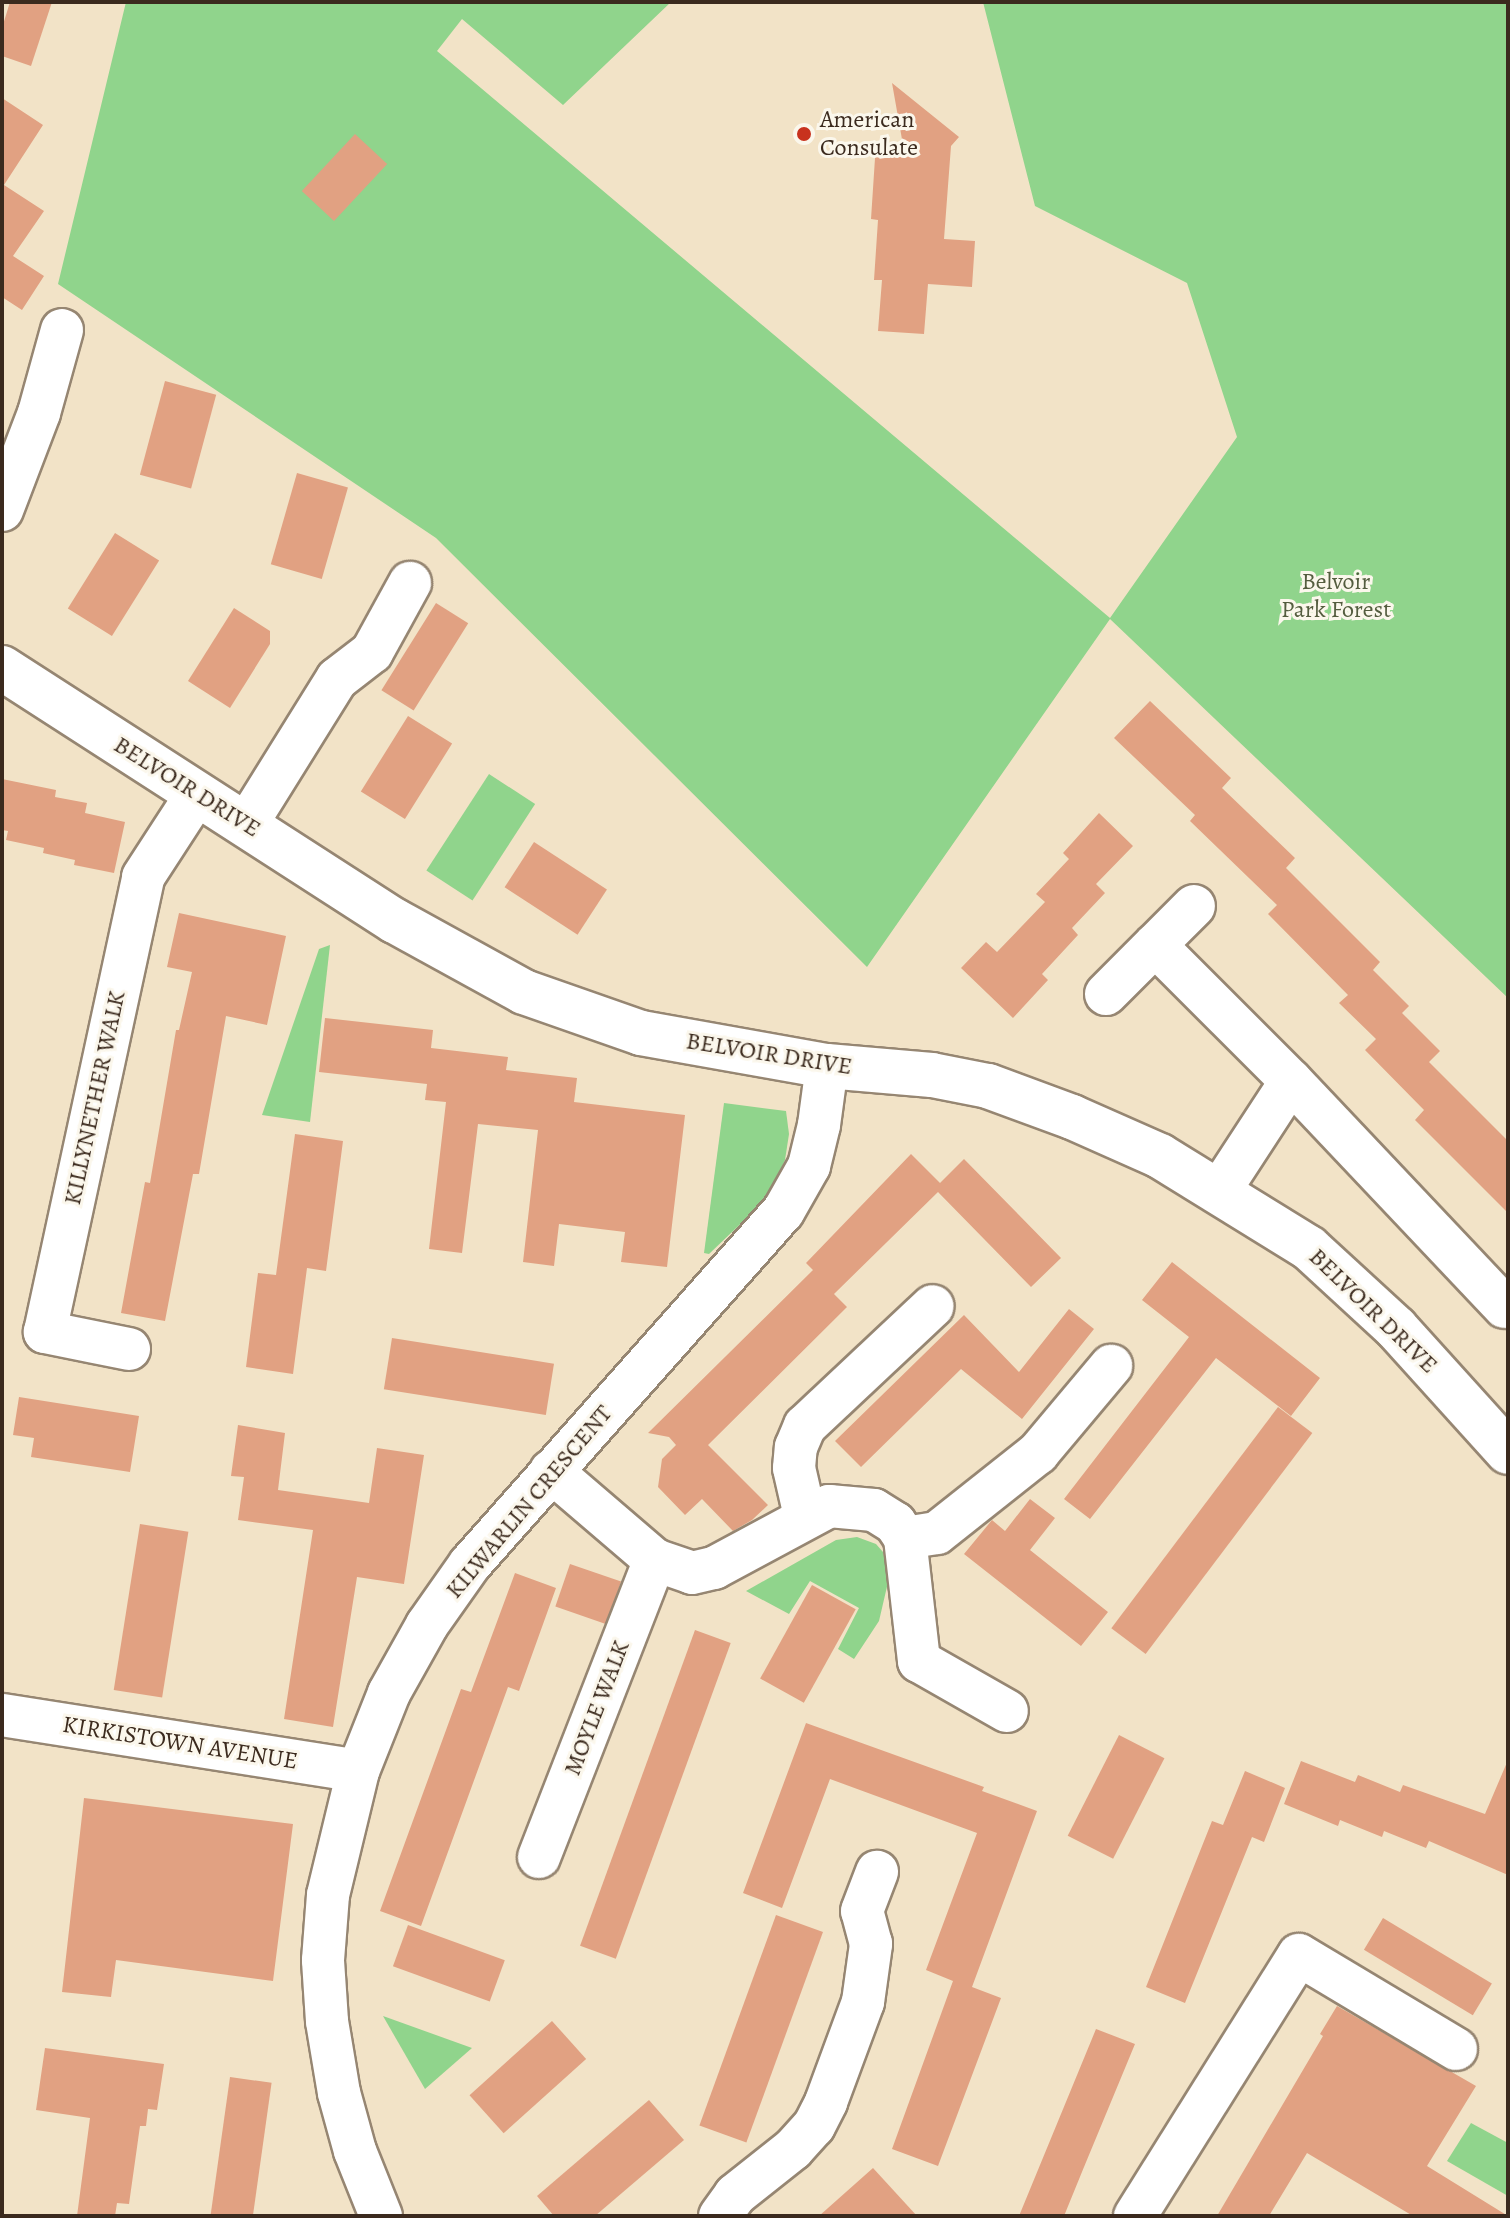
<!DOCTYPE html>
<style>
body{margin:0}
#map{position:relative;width:1510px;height:2218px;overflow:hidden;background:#f2e3c7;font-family:Alegreya,serif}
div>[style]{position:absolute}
.green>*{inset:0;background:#90d48c;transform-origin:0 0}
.building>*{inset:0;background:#e1a182;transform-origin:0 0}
.roads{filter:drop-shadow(2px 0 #968672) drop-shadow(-2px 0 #968672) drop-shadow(0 2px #968672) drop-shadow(0 -2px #968672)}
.street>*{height:42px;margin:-21px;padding:0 21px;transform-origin:21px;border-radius:21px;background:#fff}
.secondary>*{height:44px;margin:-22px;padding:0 22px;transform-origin:22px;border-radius:22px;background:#fff}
.dots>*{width:22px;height:22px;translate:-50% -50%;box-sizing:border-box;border:4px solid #fbf7ec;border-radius:50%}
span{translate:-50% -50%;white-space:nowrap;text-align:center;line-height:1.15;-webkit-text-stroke:6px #fbf7ec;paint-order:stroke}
.poi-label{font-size:24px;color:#3b2a1e}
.left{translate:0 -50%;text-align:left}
.park-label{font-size:24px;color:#545d3f}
.street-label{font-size:24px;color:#3b2a1e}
.frame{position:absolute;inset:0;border:4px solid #3b2a1e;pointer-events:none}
</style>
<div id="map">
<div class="green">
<i style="clip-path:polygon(126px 2px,671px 2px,563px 105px,462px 19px,437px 51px,1110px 618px,1237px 437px,1187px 283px,1035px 206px,983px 2px,1508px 2px,1508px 998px,1110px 619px,867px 967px,436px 538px,58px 284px)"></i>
<i style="left:489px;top:774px;width:55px;height:115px;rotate:33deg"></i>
<i style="clip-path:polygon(330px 945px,310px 1122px,262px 1115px,319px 949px)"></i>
<i style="clip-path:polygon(724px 1103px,786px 1111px,789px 1134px,785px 1160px,773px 1186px,753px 1212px,709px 1254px,704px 1253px)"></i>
<i style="clip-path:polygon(857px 1537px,876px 1544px,883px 1552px,889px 1578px,879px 1621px,854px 1659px,838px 1649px,859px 1608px,810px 1581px,789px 1614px,746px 1591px,836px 1540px)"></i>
<i style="clip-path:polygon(383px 2016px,472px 2048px,425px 2089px)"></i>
<i style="clip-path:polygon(1471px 2123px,1508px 2143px,1508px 2196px,1447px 2161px)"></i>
</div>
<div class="building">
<i style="clip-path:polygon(10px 2px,52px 2px,31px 66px,2px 56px,2px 28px)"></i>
<i style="clip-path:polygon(892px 83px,959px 137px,951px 146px,944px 239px,975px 241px,972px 287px,928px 284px,924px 334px,878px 331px,882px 280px,874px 280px,878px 220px,871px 219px,876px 143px,903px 145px)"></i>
<i style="clip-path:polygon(2px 98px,43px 125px,4px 185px,44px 211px,13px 256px,44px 276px,22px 310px,2px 297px)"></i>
<i style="left:355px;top:134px;width:44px;height:78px;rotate:43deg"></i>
<i style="left:165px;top:381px;width:53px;height:97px;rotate:15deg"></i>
<i style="left:297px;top:473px;width:53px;height:95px;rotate:16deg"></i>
<i style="left:115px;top:533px;width:52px;height:89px;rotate:32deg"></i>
<i style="left:436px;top:603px;width:38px;height:103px;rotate:32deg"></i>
<i style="clip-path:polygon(234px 608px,270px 631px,270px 644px,230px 708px,188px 681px)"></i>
<i style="clip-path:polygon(1150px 701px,1231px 778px,1222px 788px,1295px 858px,1286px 868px,1380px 962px,1373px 970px,1409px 1006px,1402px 1013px,1440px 1051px,1429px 1062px,1508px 1141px,1508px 1213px,1415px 1120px,1424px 1110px,1365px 1050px,1376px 1039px,1339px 1003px,1348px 995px,1268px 914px,1277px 905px,1190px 821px,1195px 815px,1114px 738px)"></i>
<i style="left:408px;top:716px;width:52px;height:89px;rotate:32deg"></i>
<i style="clip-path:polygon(2px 779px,56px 790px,55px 797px,87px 803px,85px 813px,125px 822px,114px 873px,74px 865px,75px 860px,43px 853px,44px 848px,6px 840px,8px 831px,2px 830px)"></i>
<i style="clip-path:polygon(1099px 813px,1133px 846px,1096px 884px,1105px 893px,1072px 928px,1078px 935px,1042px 974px,1048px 980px,1013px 1018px,961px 968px,986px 942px,997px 952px,1045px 902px,1036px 894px,1069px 859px,1063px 853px)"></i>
<i style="left:534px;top:842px;width:87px;height:54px;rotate:33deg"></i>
<i style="clip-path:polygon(179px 913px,286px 936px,267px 1025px,226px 1016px,199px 1174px,193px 1174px,165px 1321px,121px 1313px,145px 1182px,150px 1183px,176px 1030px,179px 1030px,192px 972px,167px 967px)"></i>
<i style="clip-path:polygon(325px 1018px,433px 1030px,431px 1048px,508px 1057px,506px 1070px,577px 1078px,574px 1102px,685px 1115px,667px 1267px,621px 1262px,625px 1232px,559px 1224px,554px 1266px,523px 1262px,538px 1130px,478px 1124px,462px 1253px,429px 1249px,446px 1102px,425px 1100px,427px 1084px,319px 1072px)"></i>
<i style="clip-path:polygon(295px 1134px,343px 1141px,326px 1271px,307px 1268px,293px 1374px,246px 1367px,258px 1273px,276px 1275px)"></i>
<i style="clip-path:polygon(911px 1154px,940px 1183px,964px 1159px,1061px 1258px,1031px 1287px,938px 1192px,834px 1294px,847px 1307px,708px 1445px,768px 1505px,752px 1520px,733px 1531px,702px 1499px,685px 1515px,658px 1487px,662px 1459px,676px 1445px,669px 1437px,648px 1433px,813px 1270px,806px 1263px)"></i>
<i style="clip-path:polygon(1172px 1262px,1320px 1378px,1291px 1416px,1216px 1358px,1090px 1519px,1064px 1499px,1189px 1337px,1142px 1300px)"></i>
<i style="clip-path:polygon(1069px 1309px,1094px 1329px,1022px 1419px,961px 1369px,861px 1467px,835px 1441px,964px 1315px,1019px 1372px)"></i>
<i style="left:392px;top:1338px;width:164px;height:52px;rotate:9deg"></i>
<i style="clip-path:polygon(19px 1397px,139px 1416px,130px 1472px,31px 1457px,34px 1438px,13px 1435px)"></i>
<i style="left:1278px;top:1407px;width:43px;height:277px;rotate:37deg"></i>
<i style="clip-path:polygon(238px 1425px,285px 1433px,278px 1490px,369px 1503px,377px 1448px,424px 1455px,404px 1584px,357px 1577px,333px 1727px,284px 1719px,313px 1530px,238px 1520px,244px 1477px,231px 1476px)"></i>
<i style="clip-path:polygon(1030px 1499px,1055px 1518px,1030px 1550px,1108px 1612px,1081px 1646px,964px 1554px,992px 1520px,1005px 1531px)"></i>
<i style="left:140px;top:1524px;width:49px;height:168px;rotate:9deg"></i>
<i style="left:570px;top:1564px;width:54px;height:45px;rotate:19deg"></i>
<i style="clip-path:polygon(515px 1573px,556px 1588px,519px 1691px,508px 1687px,421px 1926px,380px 1911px,461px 1689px,471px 1692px)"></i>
<i style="left:812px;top:1585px;width:50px;height:107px;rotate:29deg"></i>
<i style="left:695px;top:1630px;width:38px;height:336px;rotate:20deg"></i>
<i style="clip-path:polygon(806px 1723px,984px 1787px,982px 1791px,1037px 1811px,972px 1987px,1001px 1998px,938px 2166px,892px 2149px,953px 1981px,926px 1970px,977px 1833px,830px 1779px,782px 1908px,743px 1893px)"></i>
<i style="left:1119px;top:1735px;width:51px;height:113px;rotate:27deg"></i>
<i style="clip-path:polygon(1508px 1760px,1508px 1875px,1429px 1841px,1426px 1848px,1384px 1831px,1382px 1837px,1340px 1820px,1338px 1826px,1284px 1804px,1301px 1761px,1355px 1782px,1358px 1775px,1400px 1792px,1403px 1785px,1485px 1814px)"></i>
<i style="clip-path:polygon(1245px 1771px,1285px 1788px,1264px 1842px,1252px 1837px,1185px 2003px,1146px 1987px,1212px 1821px,1223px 1825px)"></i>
<i style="clip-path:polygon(84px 1798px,293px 1824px,273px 1981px,116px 1960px,111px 1997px,62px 1992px)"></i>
<i style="left:776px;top:1915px;width:50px;height:224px;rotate:20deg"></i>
<i style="left:1383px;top:1918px;width:127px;height:37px;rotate:31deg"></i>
<i style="left:408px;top:1925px;width:103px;height:44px;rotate:20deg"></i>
<i style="clip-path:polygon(1337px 2006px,1476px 2086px,1427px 2166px,1508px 2216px,1413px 2216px,1307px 2153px,1269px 2216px,1217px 2216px,1323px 2036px,1320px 2034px)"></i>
<i style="left:552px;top:2021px;width:51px;height:111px;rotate:48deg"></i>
<i style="clip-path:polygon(1096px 2029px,1135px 2044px,1084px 2167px,1064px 2216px,1019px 2216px)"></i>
<i style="clip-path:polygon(45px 2048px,164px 2064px,157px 2110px,148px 2109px,146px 2126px,140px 2126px,129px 2204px,117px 2203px,115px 2216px,77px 2216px,90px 2118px,36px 2110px)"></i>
<i style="left:230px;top:2077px;width:42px;height:140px;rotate:8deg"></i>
<i style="clip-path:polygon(649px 2100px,684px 2140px,595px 2216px,554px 2216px,537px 2196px)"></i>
<i style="clip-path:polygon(873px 2168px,917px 2216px,819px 2216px)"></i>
</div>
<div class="roads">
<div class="street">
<i style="left:2px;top:510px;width:104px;rotate:-69.1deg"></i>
<i style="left:39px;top:413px;width:86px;rotate:-74.5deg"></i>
<i style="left:246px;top:825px;width:172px;rotate:-58.1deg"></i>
<i style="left:337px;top:679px;width:44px;rotate:-37.6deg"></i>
<i style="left:372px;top:652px;width:79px;rotate:-61.2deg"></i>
<i style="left:1155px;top:945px;width:55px;rotate:-45deg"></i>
<i style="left:1106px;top:994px;width:69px;rotate:-45deg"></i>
<i style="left:1155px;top:945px;width:192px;rotate:45deg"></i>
<i style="left:1220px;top:1190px;width:130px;rotate:-56.9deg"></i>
<i style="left:1291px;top:1081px;width:311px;rotate:46.6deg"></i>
<i style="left:129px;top:1349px;width:86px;rotate:-168.6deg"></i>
<i style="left:45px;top:1332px;width:465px;rotate:-77.8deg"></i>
<i style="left:143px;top:877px;width:99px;rotate:-57deg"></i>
<i style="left:551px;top:1471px;width:137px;rotate:40.6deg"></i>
<i style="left:655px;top:1560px;width:39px;rotate:19deg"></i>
<i style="left:692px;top:1573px;width:23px;rotate:-13deg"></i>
<i style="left:714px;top:1568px;width:131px;rotate:-28.3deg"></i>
<i style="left:829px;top:1506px;width:45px;rotate:5.1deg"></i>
<i style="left:874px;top:1510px;width:25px;rotate:32deg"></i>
<i style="left:895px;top:1523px;width:18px;rotate:56deg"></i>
<i style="left:905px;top:1538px;width:124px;rotate:83.5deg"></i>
<i style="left:919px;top:1661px;width:101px;rotate:29.6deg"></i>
<i style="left:805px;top:1516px;width:49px;rotate:-102.9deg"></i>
<i style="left:794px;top:1468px;width:21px;rotate:-85deg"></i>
<i style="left:796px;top:1447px;width:23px;rotate:-67deg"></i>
<i style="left:805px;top:1426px;width:175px;rotate:-43.2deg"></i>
<i style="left:905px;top:1538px;width:32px;rotate:-9deg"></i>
<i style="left:937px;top:1533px;width:129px;rotate:-38.4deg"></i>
<i style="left:1038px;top:1453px;width:114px;rotate:-50deg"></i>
<i style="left:2px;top:1715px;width:360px;rotate:8.9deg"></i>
<i style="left:539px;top:1857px;width:319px;rotate:-68.7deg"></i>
<i style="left:381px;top:2216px;width:70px;rotate:-111.8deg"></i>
<i style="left:355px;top:2151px;width:60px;rotate:-105.4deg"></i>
<i style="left:339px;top:2093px;width:73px;rotate:-99.5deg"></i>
<i style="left:327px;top:2021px;width:61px;rotate:-93.8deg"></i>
<i style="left:323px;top:1960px;width:65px;rotate:-85.6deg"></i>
<i style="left:328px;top:1895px;width:128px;rotate:-76.4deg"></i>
<i style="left:358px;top:1771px;width:84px;rotate:-68.3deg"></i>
<i style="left:389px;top:1693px;width:78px;rotate:-60.8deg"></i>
<i style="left:427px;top:1625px;width:75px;rotate:-54.8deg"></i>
<i style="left:470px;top:1564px;width:471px;rotate:-48.4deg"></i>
<i style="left:783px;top:1212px;width:53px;rotate:-60.5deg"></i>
<i style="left:809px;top:1166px;width:42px;rotate:-76.3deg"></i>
<i style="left:819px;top:1125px;width:60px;rotate:-82.3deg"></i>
<i style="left:720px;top:2216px;width:26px;rotate:-54deg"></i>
<i style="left:735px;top:2195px;width:74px;rotate:-38.4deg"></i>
<i style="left:793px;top:2149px;width:31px;rotate:-48deg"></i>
<i style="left:814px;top:2126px;width:27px;rotate:-63deg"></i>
<i style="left:826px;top:2102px;width:107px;rotate:-69.7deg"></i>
<i style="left:863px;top:2002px;width:59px;rotate:-82.1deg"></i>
<i style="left:871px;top:1944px;width:34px;rotate:-105deg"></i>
<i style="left:862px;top:1911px;width:42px;rotate:-69deg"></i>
<i style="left:1135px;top:2216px;width:308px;rotate:-57.9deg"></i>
<i style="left:1299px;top:1955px;width:183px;rotate:30.9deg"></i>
</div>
<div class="secondary">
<i style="left:2px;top:668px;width:467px;rotate:32.8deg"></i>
<i style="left:395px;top:921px;width:147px;rotate:28.8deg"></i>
<i style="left:524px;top:992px;width:124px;rotate:19.3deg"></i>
<i style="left:641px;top:1033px;width:189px;rotate:10.1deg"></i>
<i style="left:827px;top:1066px;width:105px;rotate:4.9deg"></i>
<i style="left:932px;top:1075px;width:57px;rotate:11.1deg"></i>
<i style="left:988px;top:1086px;width:90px;rotate:20.3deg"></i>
<i style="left:1072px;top:1117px;width:96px;rotate:23.9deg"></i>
<i style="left:1160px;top:1156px;width:175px;rotate:31.7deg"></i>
<i style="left:1309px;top:1248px;width:118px;rotate:42.6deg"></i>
<i style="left:1396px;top:1328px;width:167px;rotate:47.9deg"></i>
</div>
</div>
<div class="dots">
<i style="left:804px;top:134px;background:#c8321e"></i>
</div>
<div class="poi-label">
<span class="left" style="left:820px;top:134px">American<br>Consulate</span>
</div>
<div class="park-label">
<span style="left:1336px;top:596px">Belvoir<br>Park Forest</span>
</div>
<div class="street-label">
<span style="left:187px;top:787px;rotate:32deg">BELVOIR DRIVE</span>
<span style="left:769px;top:1054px;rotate:9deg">BELVOIR DRIVE</span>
<span style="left:95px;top:1098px;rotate:-78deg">KILLYNETHER WALK</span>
<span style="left:1373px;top:1311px;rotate:44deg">BELVOIR DRIVE</span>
<span style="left:529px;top:1502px;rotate:-50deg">KILWARLIN CRESCENT</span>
<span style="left:597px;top:1708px;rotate:-69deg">MOYLE WALK</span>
<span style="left:180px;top:1743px;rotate:9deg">KIRKISTOWN AVENUE</span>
</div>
<div class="frame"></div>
</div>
